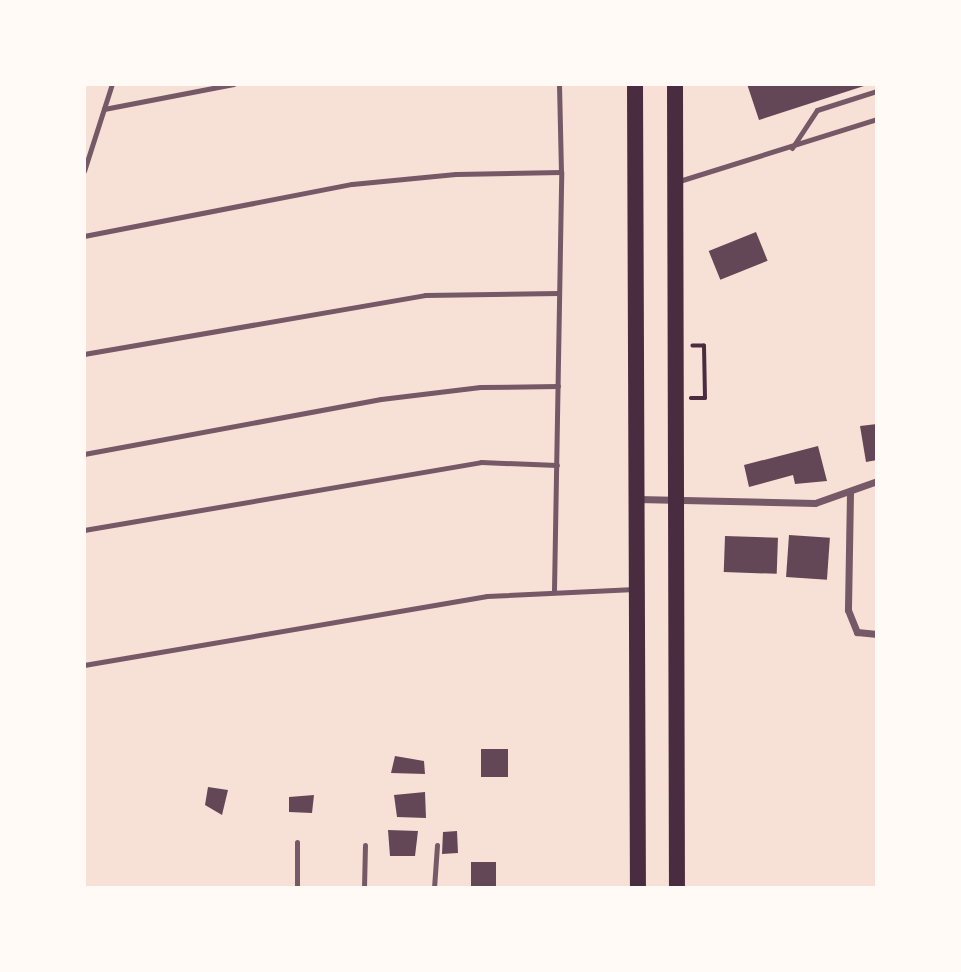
<!DOCTYPE html>
<style>
body{margin:0}
#map{position:relative;width:961px;height:972px;overflow:hidden;background:#f7e1d7;font-family:Bitter,serif}
div>[style]{position:absolute}
.building>*{inset:0;background:#644757;transform-origin:0 0}
.path>*{height:3.5px;margin:-1.75px;padding:0 1.75px;transform-origin:1.75px;border-radius:1.75px;background:#4a2c40}
.service>*{height:5px;margin:-2.5px;padding:0 2.5px;transform-origin:2.5px;border-radius:2.5px;background:#755966}
.minor>*{height:7px;margin:-3.5px;padding:0 3.5px;transform-origin:3.5px;border-radius:3.5px;background:#755966}
.primary>*{height:16px;margin:-8px;padding:0 8px;transform-origin:8px;border-radius:8px;background:#4a2c40}
span{translate:-50% -50%;white-space:nowrap;text-align:center;line-height:1.15;-webkit-text-stroke:7px #fffaf5;paint-order:stroke}
.frame{position:absolute;inset:0;border:86px solid #fffaf5;pointer-events:none}
</style>
<div id="map">
<div class="building">
<i style="clip-path:polygon(747px 84px,867px 84px,867px 85px,759px 120px)"></i>
<i style="left:756px;top:232px;width:31px;height:51px;rotate:68deg"></i>
<i style="clip-path:polygon(877px 424px,877px 460px,866px 462px,860px 426px)"></i>
<i style="clip-path:polygon(818px 446px,827px 481px,795px 484px,793px 475px,749px 487px,744px 465px)"></i>
<i style="left:789px;top:535px;width:41px;height:42px;rotate:4deg"></i>
<i style="left:725px;top:536px;width:53px;height:36px;rotate:2deg"></i>
<i style="left:481px;top:749px;width:27px;height:28px"></i>
<i style="clip-path:polygon(395px 756px,424px 761px,425px 774px,391px 773px)"></i>
<i style="clip-path:polygon(208px 787px,228px 790px,222px 815px,205px 805px)"></i>
<i style="clip-path:polygon(425px 792px,426px 818px,397px 817px,394px 795px)"></i>
<i style="clip-path:polygon(314px 795px,312px 813px,289px 812px,289px 797px)"></i>
<i style="clip-path:polygon(388px 830px,418px 831px,415px 856px,390px 856px)"></i>
<i style="clip-path:polygon(457px 831px,458px 853px,442px 854px,443px 832px)"></i>
<i style="left:496px;top:862px;width:26px;height:25px;rotate:90deg"></i>
</div>
<div class="path">
<i style="left:691px;top:398px;width:14px"></i>
<i style="left:705px;top:398px;width:52px;rotate:-91.1deg"></i>
<i style="left:704px;top:346px;width:11px;rotate:180deg"></i>
</div>
<div class="service">
<i style="left:104px;top:109px;width:132px;rotate:-10.9deg"></i>
<i style="left:792px;top:148px;width:45px;rotate:-56.7deg"></i>
<i style="left:817px;top:110px;width:63px;rotate:-17.6deg"></i>
<i style="left:84px;top:171px;width:91px;rotate:-72.2deg"></i>
<i style="left:676px;top:182px;width:211px;rotate:-17.4deg"></i>
<i style="left:84px;top:236px;width:273px;rotate:-11deg"></i>
<i style="left:352px;top:184px;width:104px;rotate:-5.5deg"></i>
<i style="left:456px;top:174px;width:105px;rotate:-1.1deg"></i>
<i style="left:84px;top:354px;width:346px;rotate:-9.8deg"></i>
<i style="left:425px;top:295px;width:134px;rotate:-0.9deg"></i>
<i style="left:84px;top:454px;width:302px;rotate:-10.5deg"></i>
<i style="left:381px;top:399px;width:100px;rotate:-6.9deg"></i>
<i style="left:480px;top:387px;width:78px;rotate:-0.7deg"></i>
<i style="left:84px;top:530px;width:403px;rotate:-9.7deg"></i>
<i style="left:481px;top:462px;width:76px;rotate:2.3deg"></i>
<i style="left:554px;top:590px;width:418px;rotate:-89deg"></i>
<i style="left:561px;top:172px;width:88px;rotate:-91.3deg"></i>
<i style="left:84px;top:665px;width:409px;rotate:-9.7deg"></i>
<i style="left:487px;top:596px;width:148px;rotate:-2.7deg"></i>
<i style="left:297px;top:888px;width:46px;rotate:-90deg"></i>
<i style="left:364px;top:888px;width:43px;rotate:-88.7deg"></i>
<i style="left:434px;top:888px;width:43px;rotate:-86deg"></i>
</div>
<div class="minor">
<i style="left:850px;top:493px;width:117px;rotate:91deg"></i>
<i style="left:848px;top:610px;width:24px;rotate:68deg"></i>
<i style="left:857px;top:632px;width:20px;rotate:6deg"></i>
<i style="left:637px;top:499px;width:178px;rotate:1.3deg"></i>
<i style="left:815px;top:503px;width:66px;rotate:-19.5deg"></i>
</div>
<div class="primary">
<i style="left:635px;top:84px;width:804px;rotate:89.79deg"></i>
<i style="left:675px;top:84px;width:804px;rotate:89.86deg"></i>
</div>
<div class="frame"></div>
</div>
